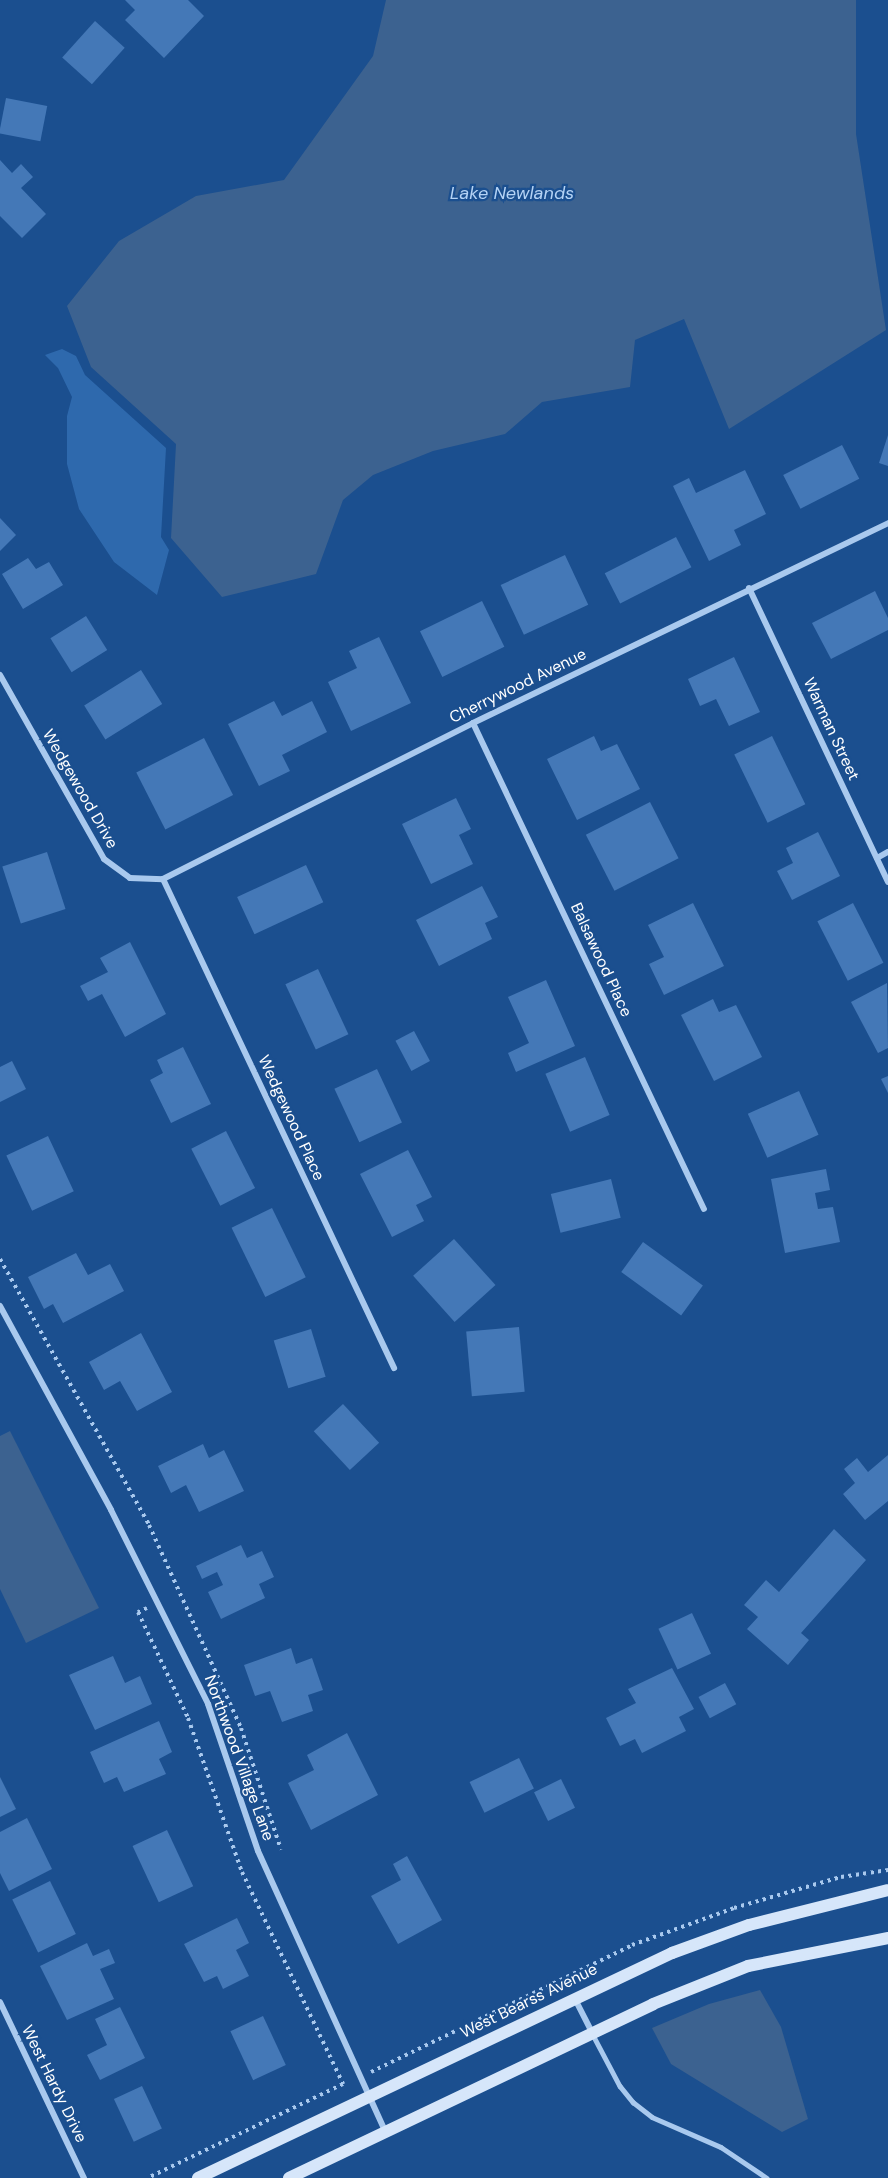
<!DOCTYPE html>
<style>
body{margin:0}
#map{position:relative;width:888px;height:2178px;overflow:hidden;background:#1b4f8f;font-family:"DM Sans",sans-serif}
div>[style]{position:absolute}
.green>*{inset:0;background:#2e69ad}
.water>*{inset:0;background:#3c6290}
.building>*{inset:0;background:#4478b7;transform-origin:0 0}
.path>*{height:4px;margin-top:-2px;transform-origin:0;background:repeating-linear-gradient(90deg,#a9c9ee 0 3px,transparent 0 7.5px)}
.service>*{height:4.5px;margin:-2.25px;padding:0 2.25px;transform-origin:2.25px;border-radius:2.25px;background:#a9c9ee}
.minor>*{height:6px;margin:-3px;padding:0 3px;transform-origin:3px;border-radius:3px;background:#a9c9ee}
.secondary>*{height:12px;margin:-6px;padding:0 6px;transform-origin:6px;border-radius:6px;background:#d6e6fa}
span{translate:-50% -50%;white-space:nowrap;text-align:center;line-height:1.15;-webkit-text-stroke:4.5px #1b4f8f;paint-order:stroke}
.street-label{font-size:16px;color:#fff}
.water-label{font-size:18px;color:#b5d3f5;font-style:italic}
</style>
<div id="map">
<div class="green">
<i style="clip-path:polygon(62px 349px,76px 356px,85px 375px,166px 448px,161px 537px,169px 550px,157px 595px,114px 562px,79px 509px,67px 464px,67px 416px,72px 397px,58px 368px,45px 355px)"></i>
</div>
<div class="water">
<i style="clip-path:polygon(386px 0,856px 0,856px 134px,886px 330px,729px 429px,684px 319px,635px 340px,630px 387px,542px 402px,505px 434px,433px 451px,373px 475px,343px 500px,316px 574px,222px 597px,171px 538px,176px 444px,91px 367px,67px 306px,119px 241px,196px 196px,284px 180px,373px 56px)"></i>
<i style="clip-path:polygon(10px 1431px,99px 1608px,26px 1643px,0 1589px,0 1436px)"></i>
<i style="clip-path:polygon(760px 1990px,781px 2027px,808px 2119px,782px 2132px,671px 2064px,652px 2028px,709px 2004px)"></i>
</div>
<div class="building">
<i style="clip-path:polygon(125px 0,188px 0,204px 16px,164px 58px,125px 20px,135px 10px)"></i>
<i style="left:95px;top:21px;width:40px;height:49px;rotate:42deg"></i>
<i style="left:6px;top:98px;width:42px;height:36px;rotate:11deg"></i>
<i style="clip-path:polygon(0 160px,12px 173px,21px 164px,33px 177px,21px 188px,46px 214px,22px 238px,0 216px)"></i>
<i style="clip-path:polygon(888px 435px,888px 466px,879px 463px)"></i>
<i style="left:842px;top:445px;width:38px;height:66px;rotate:63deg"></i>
<i style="clip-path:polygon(745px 470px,766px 514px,734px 530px,741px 545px,709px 561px,673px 486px,689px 478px,696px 493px)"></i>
<i style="clip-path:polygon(0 518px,16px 535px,0 551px)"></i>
<i style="left:676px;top:537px;width:34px;height:80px;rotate:63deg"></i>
<i style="left:565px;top:555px;width:55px;height:71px;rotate:65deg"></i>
<i style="clip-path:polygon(28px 558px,36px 569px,49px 562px,63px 585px,23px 609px,2px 574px)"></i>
<i style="clip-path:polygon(875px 591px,888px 618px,888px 630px,831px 659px,812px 623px)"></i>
<i style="left:482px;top:601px;width:51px;height:69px;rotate:64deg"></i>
<i style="left:86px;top:616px;width:40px;height:42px;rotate:58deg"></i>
<i style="clip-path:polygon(379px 637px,411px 703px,351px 731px,328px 682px,357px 668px,349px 651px)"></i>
<i style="clip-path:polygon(734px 657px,760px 712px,729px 726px,716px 699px,700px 706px,688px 679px)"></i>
<i style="left:141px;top:670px;width:40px;height:67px;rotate:58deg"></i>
<i style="clip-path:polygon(274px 701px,282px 716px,312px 701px,327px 732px,282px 755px,290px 771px,259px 786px,228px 724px)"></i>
<i style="clip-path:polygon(594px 736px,601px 751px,617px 744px,640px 789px,577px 820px,547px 759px)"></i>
<i style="left:772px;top:736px;width:76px;height:42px;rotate:64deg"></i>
<i style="left:204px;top:738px;width:64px;height:76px;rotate:63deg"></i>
<i style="clip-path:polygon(456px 798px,471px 829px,459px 835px,473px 864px,431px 884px,402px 824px)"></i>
<i style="left:650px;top:802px;width:63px;height:72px;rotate:63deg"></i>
<i style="clip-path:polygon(818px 832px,840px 876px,792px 900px,777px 871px,793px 863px,786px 848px)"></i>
<i style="left:47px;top:852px;width:60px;height:47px;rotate:72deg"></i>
<i style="left:306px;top:865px;width:41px;height:76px;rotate:65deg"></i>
<i style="clip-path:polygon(482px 886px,498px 917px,485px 923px,492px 939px,439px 966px,416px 920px)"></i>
<i style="clip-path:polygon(693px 903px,724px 966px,664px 995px,649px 964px,664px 957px,648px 925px)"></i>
<i style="left:853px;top:903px;width:67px;height:40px;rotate:63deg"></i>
<i style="clip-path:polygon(130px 942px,166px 1014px,125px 1037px,102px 994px,88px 1001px,80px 986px,108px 972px,100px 958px)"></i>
<i style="left:318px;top:969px;width:72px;height:36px;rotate:65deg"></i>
<i style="clip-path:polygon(546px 980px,575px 1046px,516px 1072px,508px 1053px,529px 1043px,508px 997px)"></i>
<i style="clip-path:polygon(887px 983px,888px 1048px,878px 1053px,851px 1002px)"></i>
<i style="clip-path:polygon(713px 999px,719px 1012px,736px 1005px,762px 1057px,714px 1081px,681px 1015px)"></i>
<i style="left:414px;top:1031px;width:34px;height:21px;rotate:62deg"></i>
<i style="clip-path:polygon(183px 1047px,211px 1104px,171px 1123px,150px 1080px,163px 1073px,157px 1060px)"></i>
<i style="left:585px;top:1057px;width:63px;height:43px;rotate:67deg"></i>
<i style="clip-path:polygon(12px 1061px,26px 1089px,0 1102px,0 1067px)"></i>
<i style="left:377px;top:1069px;width:59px;height:47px;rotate:65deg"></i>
<i style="clip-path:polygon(888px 1076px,888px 1093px,881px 1079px)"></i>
<i style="left:799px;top:1091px;width:48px;height:56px;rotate:66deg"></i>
<i style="left:226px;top:1131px;width:64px;height:39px;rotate:63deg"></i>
<i style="left:48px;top:1136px;width:61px;height:46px;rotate:65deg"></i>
<i style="clip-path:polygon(408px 1150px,432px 1197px,416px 1205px,424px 1221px,392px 1237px,360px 1174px)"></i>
<i style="clip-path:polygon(826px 1169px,830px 1190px,815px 1193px,818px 1209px,833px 1207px,840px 1242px,785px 1253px,771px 1179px)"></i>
<i style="left:611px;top:1179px;width:40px;height:62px;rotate:76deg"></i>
<i style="left:272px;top:1208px;width:77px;height:45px;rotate:64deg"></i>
<i style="left:454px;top:1239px;width:62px;height:55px;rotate:48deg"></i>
<i style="left:643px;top:1242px;width:74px;height:37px;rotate:36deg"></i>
<i style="clip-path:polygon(76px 1253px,88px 1275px,110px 1264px,124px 1291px,63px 1323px,53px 1304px,44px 1309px,28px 1277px)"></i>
<i style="left:519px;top:1327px;width:65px;height:53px;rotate:85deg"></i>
<i style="left:311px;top:1329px;width:50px;height:39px;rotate:73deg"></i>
<i style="clip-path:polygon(141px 1333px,172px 1392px,137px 1411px,120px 1381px,104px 1390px,89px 1362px)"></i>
<i style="left:343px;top:1404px;width:53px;height:40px;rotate:47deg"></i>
<i style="clip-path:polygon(203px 1444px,209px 1458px,224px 1450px,244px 1491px,199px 1512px,186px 1485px,171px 1493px,158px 1466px)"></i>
<i style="clip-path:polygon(888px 1455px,888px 1501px,865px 1520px,843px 1494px,855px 1483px,844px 1469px,857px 1458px,868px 1472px)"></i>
<i style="clip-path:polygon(834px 1529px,866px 1560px,801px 1633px,809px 1640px,788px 1665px,747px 1629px,758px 1617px,744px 1605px,766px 1580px,779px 1592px)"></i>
<i style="clip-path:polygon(241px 1545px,247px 1558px,262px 1551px,274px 1577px,259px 1584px,265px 1598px,221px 1619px,208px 1592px,223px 1585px,217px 1572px,202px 1579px,196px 1566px)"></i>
<i style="left:692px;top:1613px;width:45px;height:37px;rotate:65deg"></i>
<i style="clip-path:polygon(291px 1648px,296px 1664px,312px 1658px,323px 1690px,308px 1695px,313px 1711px,282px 1722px,270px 1691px,255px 1696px,244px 1665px)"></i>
<i style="clip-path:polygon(113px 1656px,125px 1683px,140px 1676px,152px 1704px,95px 1730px,69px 1675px)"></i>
<i style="clip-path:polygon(672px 1668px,694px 1709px,679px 1717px,686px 1731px,642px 1753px,635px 1739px,620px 1746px,606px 1718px,636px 1703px,628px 1689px)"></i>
<i style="left:725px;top:1683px;width:24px;height:30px;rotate:62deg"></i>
<i style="clip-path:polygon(159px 1721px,172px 1752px,159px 1759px,166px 1774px,124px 1792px,117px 1777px,104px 1783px,90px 1752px)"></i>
<i style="clip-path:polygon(347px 1733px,378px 1795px,311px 1830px,288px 1783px,314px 1770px,307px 1755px)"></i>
<i style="left:519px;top:1758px;width:34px;height:55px;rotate:64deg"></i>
<i style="clip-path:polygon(0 1777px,16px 1809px,0 1817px)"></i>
<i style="left:561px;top:1779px;width:32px;height:30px;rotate:64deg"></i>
<i style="clip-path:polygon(27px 1818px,52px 1869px,9px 1891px,0 1873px,0 1832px)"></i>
<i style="left:167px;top:1830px;width:62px;height:38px;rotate:65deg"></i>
<i style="clip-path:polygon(407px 1856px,442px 1920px,398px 1944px,371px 1896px,401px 1880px,393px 1864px)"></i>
<i style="left:50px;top:1881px;width:59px;height:42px;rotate:64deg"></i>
<i style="clip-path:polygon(237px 1918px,249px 1943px,236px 1950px,249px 1976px,223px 1989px,217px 1976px,204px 1982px,184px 1944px)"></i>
<i style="clip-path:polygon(87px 1943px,93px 1956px,109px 1949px,115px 1963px,100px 1969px,114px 1999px,67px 2020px,40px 1966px)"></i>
<i style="clip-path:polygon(120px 2007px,145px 2058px,100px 2080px,87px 2055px,107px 2045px,95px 2019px)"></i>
<i style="left:263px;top:2016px;width:54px;height:36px;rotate:65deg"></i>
<i style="left:142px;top:2086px;width:47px;height:31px;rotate:65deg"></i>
</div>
<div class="path">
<i style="left:0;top:1259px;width:305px;rotate:60.7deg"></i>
<i style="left:149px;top:1525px;width:223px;rotate:65.6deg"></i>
<i style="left:241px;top:1728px;width:128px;rotate:71.8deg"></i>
<i style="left:147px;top:1608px;width:10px;rotate:156deg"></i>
<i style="left:138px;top:1612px;width:117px;rotate:64.7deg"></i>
<i style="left:188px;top:1718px;width:163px;rotate:70.7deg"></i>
<i style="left:242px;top:1872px;width:235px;rotate:64.5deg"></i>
<i style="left:343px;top:2084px;width:216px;rotate:154.3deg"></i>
<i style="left:371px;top:2072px;width:290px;rotate:-25.9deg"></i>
<i style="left:632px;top:1945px;width:109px;rotate:-19.9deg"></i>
<i style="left:734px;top:1908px;width:111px;rotate:-16.2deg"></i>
<i style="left:841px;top:1877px;width:48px;rotate:-8.5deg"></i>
</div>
<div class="service">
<i style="left:592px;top:2033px;width:60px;rotate:62.2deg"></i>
<i style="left:620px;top:2086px;width:21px;rotate:51deg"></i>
<i style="left:633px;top:2102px;width:24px;rotate:38deg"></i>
<i style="left:652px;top:2117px;width:75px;rotate:23.5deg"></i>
<i style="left:721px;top:2147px;width:55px;rotate:34deg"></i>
</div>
<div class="minor">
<i style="left:749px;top:588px;width:325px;rotate:64.7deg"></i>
<i style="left:0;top:675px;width:211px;rotate:60.5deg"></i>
<i style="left:104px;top:859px;width:32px;rotate:36deg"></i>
<i style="left:130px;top:878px;width:33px;rotate:2deg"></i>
<i style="left:163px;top:879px;width:347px;rotate:-26.7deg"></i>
<i style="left:473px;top:723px;width:461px;rotate:-25.7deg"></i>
<i style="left:473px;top:723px;width:538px;rotate:64.58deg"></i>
<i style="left:877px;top:858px;width:13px;rotate:-29deg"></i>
<i style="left:163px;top:879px;width:541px;rotate:64.71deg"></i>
<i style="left:0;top:1306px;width:232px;rotate:61.4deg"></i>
<i style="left:111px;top:1510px;width:217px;rotate:63.4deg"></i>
<i style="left:208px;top:1704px;width:155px;rotate:71.2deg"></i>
<i style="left:258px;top:1851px;width:307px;rotate:65.6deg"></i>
<i style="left:575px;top:1999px;width:38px;rotate:63deg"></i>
<i style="left:0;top:2002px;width:195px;rotate:64.5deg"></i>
</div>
<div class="secondary">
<i style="left:198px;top:2178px;width:525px;rotate:-25.39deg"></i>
<i style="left:672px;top:1953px;width:82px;rotate:-20deg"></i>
<i style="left:749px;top:1925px;width:143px;rotate:-14.1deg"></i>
<i style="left:289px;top:2178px;width:403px;rotate:-25.5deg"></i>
<i style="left:653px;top:2004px;width:102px;rotate:-21.8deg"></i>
<i style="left:748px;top:1966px;width:143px;rotate:-11.3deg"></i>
</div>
<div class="street-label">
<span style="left:518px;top:686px;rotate:-26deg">Cherrywood Avenue</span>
<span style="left:831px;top:729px;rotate:65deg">Warman Street</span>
<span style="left:80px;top:789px;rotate:60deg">Wedgewood Drive</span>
<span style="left:601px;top:960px;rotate:65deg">Balsawood Place</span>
<span style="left:291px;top:1118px;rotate:65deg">Wedgewood Place</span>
<span style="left:239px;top:1758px;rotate:70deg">Northwood Village Lane</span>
<span style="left:529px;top:2001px;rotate:-26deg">West Bearss Avenue</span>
<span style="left:54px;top:2084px;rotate:64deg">West Hardy Drive</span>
</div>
<div class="water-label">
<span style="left:512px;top:193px">Lake Newlands</span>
</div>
</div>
